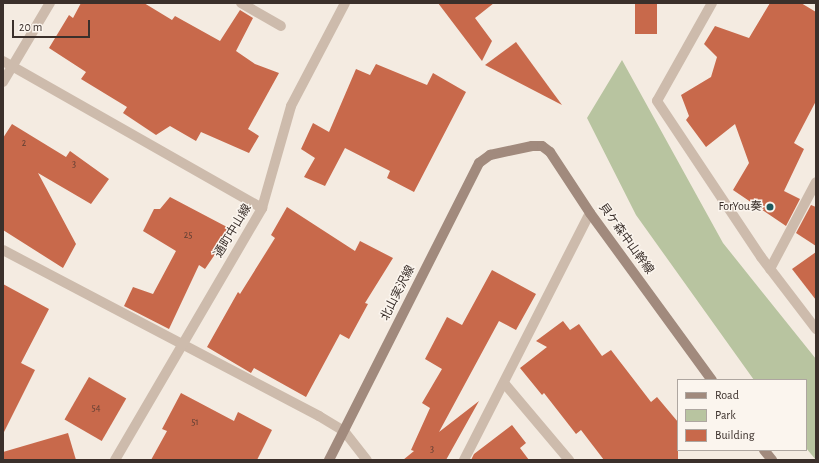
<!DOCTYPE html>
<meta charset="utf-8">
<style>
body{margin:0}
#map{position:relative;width:819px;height:463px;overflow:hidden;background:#f4ebe1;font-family:"Alegreya Sans","Noto Sans JP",sans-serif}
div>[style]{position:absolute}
.green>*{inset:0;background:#b8c4a0}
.building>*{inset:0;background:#c8694b;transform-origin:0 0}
.street>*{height:10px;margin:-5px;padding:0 5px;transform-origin:5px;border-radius:5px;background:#cdbbac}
.secondary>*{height:10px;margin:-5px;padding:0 5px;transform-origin:5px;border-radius:5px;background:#a18a7d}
.dots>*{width:11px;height:11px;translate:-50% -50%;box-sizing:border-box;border:2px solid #fbf5ee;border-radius:50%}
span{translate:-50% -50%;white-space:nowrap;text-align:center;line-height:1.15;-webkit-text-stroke:3px #fbf5ee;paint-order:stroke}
.number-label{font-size:10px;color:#5e3e33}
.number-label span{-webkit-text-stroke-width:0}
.poi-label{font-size:12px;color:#3b302b}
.right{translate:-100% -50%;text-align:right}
.street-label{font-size:12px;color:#3b302b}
.frame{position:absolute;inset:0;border:4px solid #3b302b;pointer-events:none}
.legend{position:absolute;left:677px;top:379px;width:130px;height:72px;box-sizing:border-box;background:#fbf5ee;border:1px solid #aea6a0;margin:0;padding:5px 7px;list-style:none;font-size:12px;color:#3b302b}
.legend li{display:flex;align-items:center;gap:8px;height:20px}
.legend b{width:20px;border:1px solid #aea6a0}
.scale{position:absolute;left:12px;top:20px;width:78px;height:18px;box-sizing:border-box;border:2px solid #3b302b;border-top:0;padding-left:5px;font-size:12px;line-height:14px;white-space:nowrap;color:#3b302b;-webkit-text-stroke:3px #fbf5ee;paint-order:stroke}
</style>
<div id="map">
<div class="green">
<i style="clip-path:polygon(622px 60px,723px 243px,816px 359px,816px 460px,806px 448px,806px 380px,754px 380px,636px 215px,587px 118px)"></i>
</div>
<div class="building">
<i style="clip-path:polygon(81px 3px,144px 3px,172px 20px,175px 16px,220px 41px,240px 10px,253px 18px,236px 51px,255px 64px,279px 73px,248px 129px,259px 136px,249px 153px,201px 132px,196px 141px,170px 126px,156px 135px,123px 113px,127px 107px,81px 79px,86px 72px,49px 48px,69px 15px,73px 18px)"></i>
<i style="clip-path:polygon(438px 3px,494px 3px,475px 18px,492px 41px,482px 61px)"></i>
<i style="left:635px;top:3px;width:22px;height:31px"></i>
<i style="clip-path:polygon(770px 3px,801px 3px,816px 12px,816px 101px,794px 143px,804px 149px,784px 191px,800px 199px,786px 226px,733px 190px,749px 163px,735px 124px,706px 147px,686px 120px,689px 116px,681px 95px,711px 77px,717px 57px,704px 44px,715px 26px,749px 38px)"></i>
<i style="clip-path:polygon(516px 42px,562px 105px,485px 65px)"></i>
<i style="clip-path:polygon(376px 64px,427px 85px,433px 73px,466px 92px,414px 192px,387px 178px,390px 171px,345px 148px,325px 186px,304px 177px,315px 158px,301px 149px,313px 123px,329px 132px,356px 69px,370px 75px)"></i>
<i style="clip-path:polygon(12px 124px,66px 157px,70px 151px,109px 179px,91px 204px,38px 173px,76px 244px,63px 268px,3px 230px,3px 138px)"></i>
<i style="clip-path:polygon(170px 197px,227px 227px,224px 241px,205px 269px,199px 265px,169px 329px,124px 306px,133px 287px,153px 294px,176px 251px,143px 231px,154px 209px,160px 209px)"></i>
<i style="clip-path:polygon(811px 205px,816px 207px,816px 246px,796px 233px)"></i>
<i style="clip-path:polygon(287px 207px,355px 251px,360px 241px,393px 258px,365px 303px,368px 304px,349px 339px,340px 334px,306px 397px,254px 368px,251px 373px,207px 347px,238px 292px,240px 294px,275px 238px,271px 235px)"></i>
<i style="clip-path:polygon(816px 252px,816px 300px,792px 269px)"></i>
<i style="clip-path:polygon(492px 270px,536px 294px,516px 330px,499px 321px,439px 432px,479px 401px,446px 460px,403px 460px,414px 451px,411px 450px,430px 408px,422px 403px,442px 369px,425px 359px,447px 317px,462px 325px)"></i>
<i style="clip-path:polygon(3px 284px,49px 309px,21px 363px,35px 370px,3px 434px)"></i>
<i style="clip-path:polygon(563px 321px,570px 330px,579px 324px,602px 356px,611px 350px,651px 402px,657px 397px,678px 422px,678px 460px,604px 460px,581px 430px,576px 434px,544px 393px,542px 395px,520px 368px,547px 347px,536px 341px)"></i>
<i style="left:89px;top:377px;width:43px;height:49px;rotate:30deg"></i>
<i style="clip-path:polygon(181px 393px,234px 421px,238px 412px,272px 430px,257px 460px,151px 460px,167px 431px,162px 429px)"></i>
<i style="clip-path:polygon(512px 425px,526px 443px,520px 448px,529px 460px,471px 460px,474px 454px)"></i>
<i style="clip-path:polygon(68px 433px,76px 460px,3px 460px,3px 452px)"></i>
</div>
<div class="street">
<i style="left:241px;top:3px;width:46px;rotate:29.9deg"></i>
<i style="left:712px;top:3px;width:112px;rotate:119.3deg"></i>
<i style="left:657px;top:101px;width:187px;rotate:56.3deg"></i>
<i style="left:761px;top:257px;width:91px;rotate:52.6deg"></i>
<i style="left:3px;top:61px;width:298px;rotate:29.6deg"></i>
<i style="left:3px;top:82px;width:92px;rotate:-59.3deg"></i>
<i style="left:3px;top:250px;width:357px;rotate:27.7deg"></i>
<i style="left:319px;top:416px;width:29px;rotate:31deg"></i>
<i style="left:344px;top:431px;width:37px;rotate:52deg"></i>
<i style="left:770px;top:269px;width:98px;rotate:-62.1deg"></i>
<i style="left:504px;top:383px;width:101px;rotate:49.8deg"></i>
<i style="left:115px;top:460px;width:292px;rotate:-59.7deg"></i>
<i style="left:262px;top:208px;width:106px;rotate:-74.1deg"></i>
<i style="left:291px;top:106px;width:116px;rotate:-62.3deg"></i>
<i style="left:464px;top:460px;width:277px;rotate:-63deg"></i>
</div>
<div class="secondary">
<i style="left:764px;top:450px;width:13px;rotate:51deg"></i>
<i style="left:329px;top:460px;width:333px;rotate:-63.2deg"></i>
<i style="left:479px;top:163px;width:14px;rotate:-36deg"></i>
<i style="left:490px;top:155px;width:43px;rotate:-12.1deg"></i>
<i style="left:532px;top:146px;width:10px"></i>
<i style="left:542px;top:146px;width:10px;rotate:37deg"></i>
<i style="left:550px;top:152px;width:73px;rotate:56.7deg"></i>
<i style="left:590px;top:213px;width:207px;rotate:53.9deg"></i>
</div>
<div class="dots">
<i style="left:770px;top:207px;background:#1f5a5e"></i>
</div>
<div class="number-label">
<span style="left:24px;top:144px">2</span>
<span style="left:74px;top:165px">3</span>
<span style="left:188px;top:236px">25</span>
<span style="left:96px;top:409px">54</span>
<span style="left:195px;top:423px">51</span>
<span style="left:432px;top:450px">3</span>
</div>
<div class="poi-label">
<span class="right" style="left:762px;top:207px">ForYou奏</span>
</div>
<div class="street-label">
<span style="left:233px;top:231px;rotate:-59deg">通町中山線</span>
<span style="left:626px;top:239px;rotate:54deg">貝ケ森中山幹線</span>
<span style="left:398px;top:293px;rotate:-63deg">北山実沢線</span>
</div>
<div class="frame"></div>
<ul class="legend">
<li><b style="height:5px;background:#a18a7d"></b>Road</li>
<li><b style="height:11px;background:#b8c4a0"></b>Park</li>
<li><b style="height:11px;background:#c8694b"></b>Building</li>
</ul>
<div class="scale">20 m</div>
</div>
